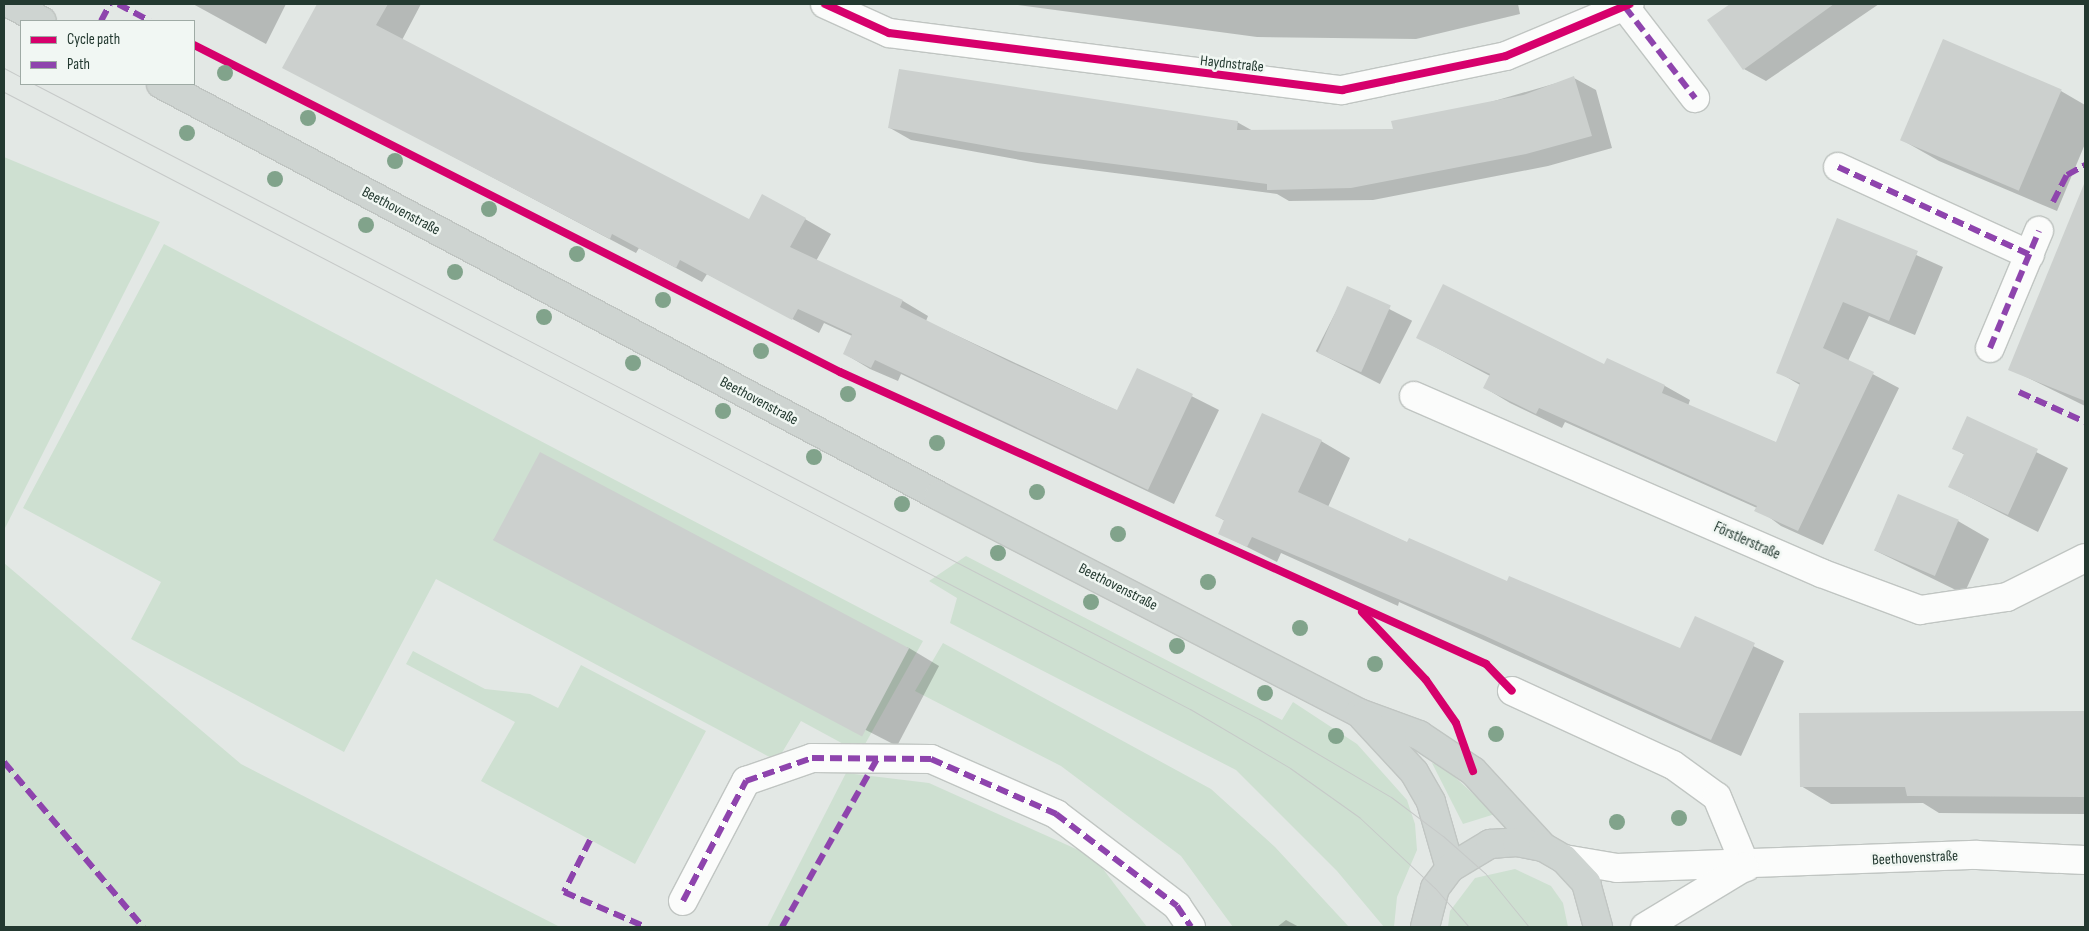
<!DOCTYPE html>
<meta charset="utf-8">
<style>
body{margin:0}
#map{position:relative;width:2089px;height:931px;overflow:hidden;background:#e3e8e5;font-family:"Sofia Sans Condensed",sans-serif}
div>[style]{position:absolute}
.green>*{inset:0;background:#cee0d1}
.shadow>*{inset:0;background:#0003;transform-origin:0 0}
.building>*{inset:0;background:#ccd0ce;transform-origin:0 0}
.roads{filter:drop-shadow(1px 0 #c0c5c2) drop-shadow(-1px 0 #c0c5c2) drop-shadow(0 1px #c0c5c2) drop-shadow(0 -1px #c0c5c2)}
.minor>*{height:28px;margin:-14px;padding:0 14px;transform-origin:14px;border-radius:14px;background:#fbfcfb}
.major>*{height:28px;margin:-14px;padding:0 14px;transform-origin:14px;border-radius:14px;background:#ced4d1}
.tram>*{height:1px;margin:-0.5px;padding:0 0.5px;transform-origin:0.5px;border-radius:0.5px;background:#c6c9c8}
.quiet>*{height:6px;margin-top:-3px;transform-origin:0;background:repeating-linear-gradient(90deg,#8e44ad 0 12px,transparent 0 18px)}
.cycleway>*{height:8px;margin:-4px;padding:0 4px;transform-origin:4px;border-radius:4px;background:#d6006c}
.trees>*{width:16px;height:16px;margin:-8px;border-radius:50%;background:#81a38b}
span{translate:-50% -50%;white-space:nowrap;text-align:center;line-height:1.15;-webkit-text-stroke:5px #f1f7f3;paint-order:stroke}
.street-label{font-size:15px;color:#233930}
.frame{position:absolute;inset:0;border:5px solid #233930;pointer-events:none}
.legend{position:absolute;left:20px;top:20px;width:175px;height:65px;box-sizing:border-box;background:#f1f7f3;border:1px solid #9faba5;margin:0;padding:6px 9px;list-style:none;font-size:15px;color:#233930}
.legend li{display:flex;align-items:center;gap:10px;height:25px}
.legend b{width:25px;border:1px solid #9faba5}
</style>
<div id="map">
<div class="green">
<i style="clip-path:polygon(4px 157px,160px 222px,4px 530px)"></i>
<i style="clip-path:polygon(164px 244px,923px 641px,860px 753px,801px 721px,777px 761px,436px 579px,344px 752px,131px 639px,161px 582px,23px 508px)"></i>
<i style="clip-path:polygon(966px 556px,1282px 720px,1293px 702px,1357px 744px,1407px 800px,1415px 824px,1417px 850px,1397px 897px,1394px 927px,1384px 927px,1337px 871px,1236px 770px,950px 623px,957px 598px,929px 581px)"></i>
<i style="clip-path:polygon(4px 563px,241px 764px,560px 927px,4px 927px)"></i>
<i style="clip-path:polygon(943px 643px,1211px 789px,1275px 847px,1349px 927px,1233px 927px,1181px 856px,1061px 766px,915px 691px)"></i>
<i style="clip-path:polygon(413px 651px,485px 689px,530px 694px,558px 708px,581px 665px,706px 731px,635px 864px,481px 781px,515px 722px,406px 664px)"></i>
<i style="clip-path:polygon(1432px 763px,1443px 766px,1495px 814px,1463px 824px)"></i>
<i style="clip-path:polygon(846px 773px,929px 783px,1094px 857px,1147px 927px,767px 927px)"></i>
<i style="clip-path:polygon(1515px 869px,1551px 886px,1563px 903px,1568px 927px,1448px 927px,1450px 911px,1475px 878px)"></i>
</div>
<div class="shadow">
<i style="clip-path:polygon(193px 4px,286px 4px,266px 44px)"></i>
<i style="clip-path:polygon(319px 4px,421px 4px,402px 40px,749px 221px,805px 219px,831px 234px,816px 261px,903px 301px,928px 316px,926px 321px,1118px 411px,1138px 369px,1219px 410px,1174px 504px,901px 374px,898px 381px,870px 369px,845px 354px,852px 336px,824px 323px,819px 333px,707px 274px,702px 282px,639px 248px,636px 253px,289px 70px,289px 58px)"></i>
<i style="clip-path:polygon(1011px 4px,1518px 4px,1520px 14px,1416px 39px,1257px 37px)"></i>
<i style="clip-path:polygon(1733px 4px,1879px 4px,1766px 81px,1744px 69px,1709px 20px)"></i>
<i style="clip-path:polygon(1574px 78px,1596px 90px,1612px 148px,1548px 166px,1373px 200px,1289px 201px,1277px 194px,1037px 163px,911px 140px,890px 128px,1237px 122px,1253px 131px,1394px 130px)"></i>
<i style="clip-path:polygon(2061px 91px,2085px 105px,2085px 144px,2057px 211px,1939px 161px,1902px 140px)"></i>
<i style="clip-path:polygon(2072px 216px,2085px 221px,2085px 406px,2010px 369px)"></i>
<i style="clip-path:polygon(1838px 220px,1943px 267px,1915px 335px,1869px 316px,1848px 361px,1899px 388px,1823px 545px,1781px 526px,1757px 508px,1565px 422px,1562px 428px,1510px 403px,1485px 388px,1490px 376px,1418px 338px,1604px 366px,1607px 360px,1665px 386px,1690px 400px,1688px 406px,1777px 443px,1800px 385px,1778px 372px)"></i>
<i style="left:1348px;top:288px;width:72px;height:71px;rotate:27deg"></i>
<i style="clip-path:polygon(1968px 418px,2068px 468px,2038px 532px,1950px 487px,1965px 455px,1953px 448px)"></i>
<i style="clip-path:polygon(1321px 441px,1350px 458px,1328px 507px,1408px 543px,1681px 650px,1695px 618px,1784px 661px,1741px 756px,1399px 602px,1398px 606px,1281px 553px,1277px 562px,1219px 533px,1225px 521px,1217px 516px)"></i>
<i style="clip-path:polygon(1958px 521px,1989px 539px,1964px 594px,1874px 550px)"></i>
<i style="clip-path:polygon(493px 539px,909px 648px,939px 666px,897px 746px)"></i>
<i style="clip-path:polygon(2085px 713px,2085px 814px,1939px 813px,1923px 803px,1831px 804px,1801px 786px,1801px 715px)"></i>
<i style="clip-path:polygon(1286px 920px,1299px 927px,1277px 927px)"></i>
</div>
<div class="building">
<i style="clip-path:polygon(317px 4px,388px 4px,376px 25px,749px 219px,762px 194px,806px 218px,790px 247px,903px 300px,900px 307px,1010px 362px,1117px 410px,1137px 368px,1193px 394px,1148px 490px,875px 360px,871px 368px,843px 354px,852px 334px,798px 309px,792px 320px,680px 260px,676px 268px,612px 234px,610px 239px,282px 68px)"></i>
<i style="clip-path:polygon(1730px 4px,1834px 4px,1743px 70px,1707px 20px)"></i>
<i style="left:1943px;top:39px;width:129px;height:110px;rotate:23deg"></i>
<i style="clip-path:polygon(899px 69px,1238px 121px,1237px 130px,1393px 129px,1391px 121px,1523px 95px,1574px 76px,1592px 136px,1526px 154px,1351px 188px,1267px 190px,1267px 184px,1015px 151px,888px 128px)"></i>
<i style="clip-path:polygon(2084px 184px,2085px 184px,2085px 401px,2008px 370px)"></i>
<i style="clip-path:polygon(1837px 218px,1918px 251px,1889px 321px,1843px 302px,1823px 348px,1874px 372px,1798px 531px,1754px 511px,1757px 506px,1539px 408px,1536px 414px,1483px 388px,1490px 374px,1416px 338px,1443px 284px,1604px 364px,1607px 358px,1665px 385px,1662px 393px,1776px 442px,1800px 383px,1776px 373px)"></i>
<i style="left:1347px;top:286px;width:48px;height:73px;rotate:24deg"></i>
<i style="clip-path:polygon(1262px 413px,1322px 440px,1298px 492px,1407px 542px,1409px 538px,1507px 581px,1509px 576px,1680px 648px,1695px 616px,1755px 643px,1711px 740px,1483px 635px,1252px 537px,1247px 547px,1218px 534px,1224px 520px,1215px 516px)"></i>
<i style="clip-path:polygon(1967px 416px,2038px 449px,2008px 515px,1948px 487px,1964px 454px,1952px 449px)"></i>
<i style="left:540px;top:452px;width:418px;height:100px;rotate:28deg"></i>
<i style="left:1898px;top:494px;width:66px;height:61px;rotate:23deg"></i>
<i style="clip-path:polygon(2085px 711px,2085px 797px,1907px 796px,1905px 787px,1800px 787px,1799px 713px)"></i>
</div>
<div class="roads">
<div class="minor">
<i style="left:825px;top:4px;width:70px;rotate:24.4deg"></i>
<i style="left:889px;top:33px;width:457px;rotate:7.2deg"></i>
<i style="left:1342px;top:90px;width:167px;rotate:-11.7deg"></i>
<i style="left:1506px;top:56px;width:134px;rotate:-22.8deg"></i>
<i style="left:1625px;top:7px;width:115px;rotate:52.4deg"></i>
<i style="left:1838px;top:167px;width:211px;rotate:24.6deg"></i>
<i style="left:1990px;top:348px;width:127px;rotate:-67.3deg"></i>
<i style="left:1414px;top:396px;width:444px;rotate:23.5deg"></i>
<i style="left:1821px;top:573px;width:106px;rotate:20.5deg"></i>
<i style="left:1920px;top:610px;width:88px;rotate:-8.5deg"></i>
<i style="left:2007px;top:597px;width:87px;rotate:-26.6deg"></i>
<i style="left:1512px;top:691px;width:177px;rotate:24.7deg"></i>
<i style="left:1673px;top:765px;width:54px;rotate:36deg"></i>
<i style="left:1717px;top:797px;width:76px;rotate:67.5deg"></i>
<i style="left:1564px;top:859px;width:54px;rotate:9.6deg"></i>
<i style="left:1617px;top:868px;width:360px;rotate:-2.1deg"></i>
<i style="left:1977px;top:855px;width:108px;rotate:2.7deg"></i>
<i style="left:683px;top:901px;width:136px;rotate:-62.3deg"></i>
<i style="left:746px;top:781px;width:70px;rotate:-19.2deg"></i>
<i style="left:812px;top:758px;width:119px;rotate:0.5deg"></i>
<i style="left:931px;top:759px;width:137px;rotate:23.7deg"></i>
<i style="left:1056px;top:814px;width:152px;rotate:37.2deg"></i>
<i style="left:1177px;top:906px;width:25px;rotate:56deg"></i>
<i style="left:1645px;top:927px;width:116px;rotate:-31.2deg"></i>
</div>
<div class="major">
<i style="left:11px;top:4px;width:35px;rotate:29deg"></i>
<i style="left:161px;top:84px;width:880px;rotate:27.9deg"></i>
<i style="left:939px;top:496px;width:473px;rotate:27.3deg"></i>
<i style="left:1359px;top:713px;width:64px;rotate:20.1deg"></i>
<i style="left:1419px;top:735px;width:65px;rotate:33.7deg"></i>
<i style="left:1473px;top:771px;width:103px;rotate:47.4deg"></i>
<i style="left:1363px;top:717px;width:75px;rotate:47.2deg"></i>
<i style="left:1414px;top:772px;width:34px;rotate:60deg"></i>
<i style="left:1431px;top:802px;width:69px;rotate:73.9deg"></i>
<i style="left:1425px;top:927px;width:40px;rotate:-75.6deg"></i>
<i style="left:1435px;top:888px;width:25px;rotate:-53deg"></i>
<i style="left:1450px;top:868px;width:47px;rotate:-31deg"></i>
<i style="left:1490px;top:844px;width:27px;rotate:-4deg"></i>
<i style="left:1517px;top:842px;width:26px;rotate:11deg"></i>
<i style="left:1543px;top:847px;width:24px;rotate:30deg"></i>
<i style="left:1564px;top:859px;width:33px;rotate:47deg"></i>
<i style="left:1586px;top:883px;width:46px;rotate:74.7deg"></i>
</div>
</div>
<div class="tram">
<i style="left:4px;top:68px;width:19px;rotate:28deg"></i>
<i style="left:34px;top:84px;width:1380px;rotate:27.4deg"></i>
<i style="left:1259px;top:719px;width:153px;rotate:30.6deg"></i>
<i style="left:1391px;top:797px;width:65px;rotate:36.9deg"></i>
<i style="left:1443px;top:836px;width:56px;rotate:41.4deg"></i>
<i style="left:1485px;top:873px;width:70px;rotate:50.8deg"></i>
<i style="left:4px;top:92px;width:1337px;rotate:27.49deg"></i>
<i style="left:1190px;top:709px;width:116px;rotate:30.5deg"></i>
<i style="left:1290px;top:768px;width:85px;rotate:35.4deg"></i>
<i style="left:1359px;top:817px;width:104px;rotate:43.1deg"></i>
<i style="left:1435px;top:888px;width:52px;rotate:48.9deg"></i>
</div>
<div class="quiet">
<i style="left:118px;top:4px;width:36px;rotate:28deg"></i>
<i style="left:1625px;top:7px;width:115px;rotate:52.4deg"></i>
<i style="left:101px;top:21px;width:19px;rotate:-62deg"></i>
<i style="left:1838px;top:167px;width:211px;rotate:24.6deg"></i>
<i style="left:2053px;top:202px;width:30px;rotate:-63deg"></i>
<i style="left:2067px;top:175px;width:21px;rotate:-29deg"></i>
<i style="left:1990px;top:348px;width:127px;rotate:-67.3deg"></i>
<i style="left:2019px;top:392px;width:72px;rotate:24.4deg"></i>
<i style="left:4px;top:762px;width:216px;rotate:49.9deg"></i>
<i style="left:590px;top:840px;width:58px;rotate:116.6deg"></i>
<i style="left:564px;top:892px;width:89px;rotate:23.1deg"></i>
<i style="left:683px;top:901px;width:136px;rotate:-62.3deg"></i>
<i style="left:746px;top:781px;width:70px;rotate:-19.2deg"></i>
<i style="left:812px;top:758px;width:119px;rotate:0.5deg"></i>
<i style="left:931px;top:759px;width:137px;rotate:23.7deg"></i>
<i style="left:1056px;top:814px;width:152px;rotate:37.2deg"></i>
<i style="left:1177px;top:906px;width:25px;rotate:56deg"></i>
<i style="left:782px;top:927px;width:193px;rotate:-60.5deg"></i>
</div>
<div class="cycleway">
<i style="left:825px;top:4px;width:70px;rotate:24.4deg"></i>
<i style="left:889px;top:33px;width:457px;rotate:7.2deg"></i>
<i style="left:1342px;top:90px;width:167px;rotate:-11.7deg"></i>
<i style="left:1506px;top:56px;width:134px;rotate:-22.8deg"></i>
<i style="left:194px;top:45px;width:724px;rotate:26.85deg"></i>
<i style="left:840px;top:372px;width:709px;rotate:24.32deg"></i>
<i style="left:1486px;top:664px;width:37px;rotate:46deg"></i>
<i style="left:1362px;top:612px;width:93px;rotate:46.7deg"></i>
<i style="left:1426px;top:680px;width:52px;rotate:55.1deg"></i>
<i style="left:1456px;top:723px;width:51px;rotate:70.5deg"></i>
</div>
<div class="trees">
<i style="left:225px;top:73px"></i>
<i style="left:308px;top:118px"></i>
<i style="left:187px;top:133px"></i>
<i style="left:395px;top:161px"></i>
<i style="left:275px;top:179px"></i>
<i style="left:489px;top:209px"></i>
<i style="left:366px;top:225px"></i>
<i style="left:577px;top:254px"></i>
<i style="left:455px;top:272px"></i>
<i style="left:663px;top:300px"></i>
<i style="left:544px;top:317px"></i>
<i style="left:761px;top:351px"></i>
<i style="left:633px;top:363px"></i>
<i style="left:848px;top:394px"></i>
<i style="left:723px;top:411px"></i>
<i style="left:937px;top:443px"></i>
<i style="left:814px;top:457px"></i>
<i style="left:1037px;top:492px"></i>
<i style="left:902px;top:504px"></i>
<i style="left:1118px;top:534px"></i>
<i style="left:998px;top:553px"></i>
<i style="left:1208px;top:582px"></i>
<i style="left:1091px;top:602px"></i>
<i style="left:1300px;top:628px"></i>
<i style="left:1177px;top:646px"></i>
<i style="left:1375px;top:664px"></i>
<i style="left:1265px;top:693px"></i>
<i style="left:1496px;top:734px"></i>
<i style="left:1336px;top:736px"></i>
<i style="left:1679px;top:818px"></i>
<i style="left:1617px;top:822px"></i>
</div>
<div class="street-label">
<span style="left:1232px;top:64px;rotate:6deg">Haydnstraße</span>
<span style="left:401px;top:211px;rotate:28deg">Beethovenstraße</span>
<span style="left:759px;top:401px;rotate:28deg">Beethovenstraße</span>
<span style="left:1747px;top:541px;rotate:24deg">Förstlerstraße</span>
<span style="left:1118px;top:587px;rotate:27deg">Beethovenstraße</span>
<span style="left:1915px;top:858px;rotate:-3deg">Beethovenstraße</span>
</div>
<div class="frame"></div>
<ul class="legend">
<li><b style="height:6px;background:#d6006c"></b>Cycle path</li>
<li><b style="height:6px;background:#8e44ad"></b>Path</li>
</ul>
</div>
